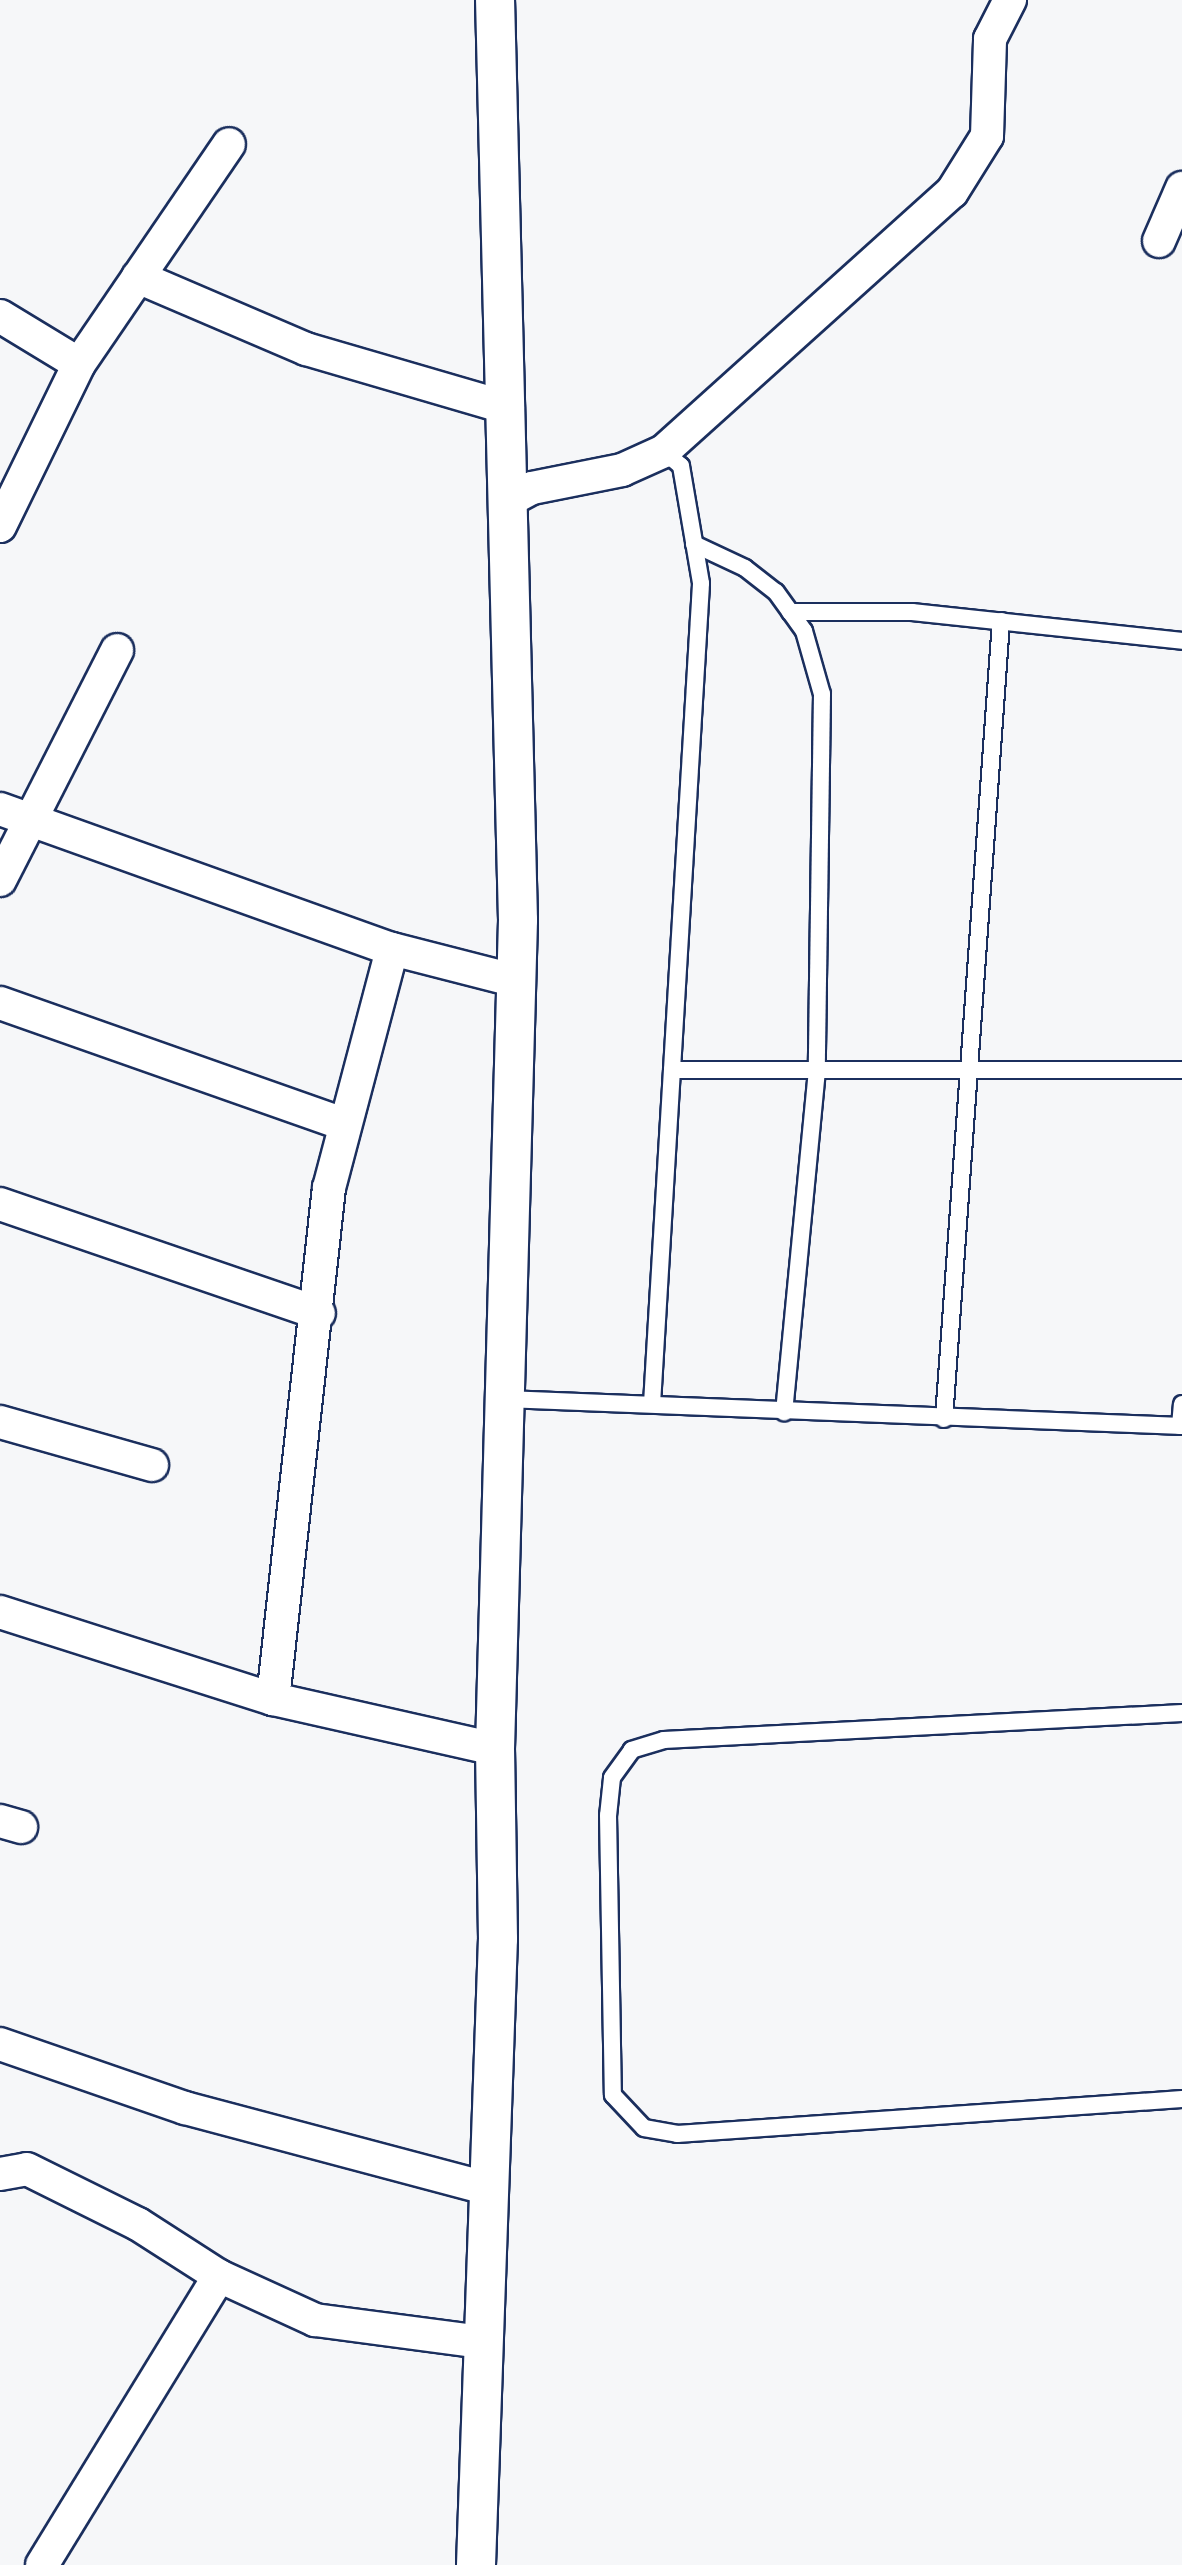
<!DOCTYPE html>
<style>
body{margin:0}
#map{position:relative;width:1182px;height:2565px;overflow:hidden;background:#f6f7f9;font-family:Pangolin,sans-serif}
div>[style]{position:absolute}
.roads{filter:drop-shadow(2px 0 #1b2f5e) drop-shadow(-2px 0 #1b2f5e) drop-shadow(0 2px #1b2f5e) drop-shadow(0 -2px #1b2f5e)}
.lane>*{height:16px;margin:-8px;padding:0 8px;transform-origin:8px;border-radius:8px;background:#fff}
.street>*{height:32px;margin:-16px;padding:0 16px;transform-origin:16px;border-radius:16px;background:#fff}
.secondary>*{height:38px;margin:-19px;padding:0 19px;transform-origin:19px;border-radius:19px;background:#fff}
span{translate:-50% -50%;white-space:nowrap;text-align:center;line-height:1.15;-webkit-text-stroke:6px #fff;paint-order:stroke}
</style>
<div id="map">
<div class="roads">
<div class="lane">
<i style="left:694px;top:544px;width:56px;rotate:25.2deg"></i>
<i style="left:745px;top:568px;width:39px;rotate:38deg"></i>
<i style="left:776px;top:592px;width:48px;rotate:54.3deg"></i>
<i style="left:804px;top:631px;width:66px;rotate:74.1deg"></i>
<i style="left:822px;top:694px;width:376px;rotate:90.8deg"></i>
<i style="left:817px;top:1070px;width:344px;rotate:95.5deg"></i>
<i style="left:790px;top:612px;width:122px"></i>
<i style="left:912px;top:612px;width:272px;rotate:6.1deg"></i>
<i style="left:672px;top:1070px;width:510px"></i>
<i style="left:505px;top:1399px;width:678px;rotate:2.28deg"></i>
<i style="left:652px;top:1404px;width:822px;rotate:-86.58deg"></i>
<i style="left:701px;top:583px;width:119px;rotate:-99.7deg"></i>
<i style="left:681px;top:466px;width:23px;rotate:-139deg"></i>
<i style="left:944px;top:1419px;width:800px;rotate:-85.91deg"></i>
<i style="left:1180px;top:1426px;width:22px;rotate:-85deg"></i>
<i style="left:1182px;top:1713px;width:519px;rotate:177.02deg"></i>
<i style="left:664px;top:1740px;width:34px;rotate:163deg"></i>
<i style="left:632px;top:1750px;width:34px;rotate:126deg"></i>
<i style="left:612px;top:1778px;width:37px;rotate:96deg"></i>
<i style="left:608px;top:1815px;width:280px;rotate:89deg"></i>
<i style="left:613px;top:2095px;width:45px;rotate:46.8deg"></i>
<i style="left:644px;top:2128px;width:34px;rotate:10deg"></i>
<i style="left:677px;top:2134px;width:506px;rotate:-3.96deg"></i>
</div>
<div class="street">
<i style="left:1159px;top:241px;width:58px;rotate:-66.5deg"></i>
<i style="left:138px;top:277px;width:183px;rotate:23.2deg"></i>
<i style="left:306px;top:349px;width:210px;rotate:16.3deg"></i>
<i style="left:0;top:316px;width:92px;rotate:31.3deg"></i>
<i style="left:513px;top:498px;width:21px;rotate:-28deg"></i>
<i style="left:532px;top:488px;width:92px;rotate:-11.3deg"></i>
<i style="left:622px;top:470px;width:46px;rotate:-24.3deg"></i>
<i style="left:664px;top:451px;width:387px;rotate:-42deg"></i>
<i style="left:952px;top:192px;width:66px;rotate:-58deg"></i>
<i style="left:987px;top:136px;width:97px;rotate:-88.2deg"></i>
<i style="left:990px;top:39px;width:44px;rotate:-62.9deg"></i>
<i style="left:0;top:526px;width:180px;rotate:-64deg"></i>
<i style="left:79px;top:364px;width:266px;rotate:-55.7deg"></i>
<i style="left:0;top:809px;width:416px;rotate:19.7deg"></i>
<i style="left:392px;top:949px;width:125px;rotate:14.4deg"></i>
<i style="left:0;top:880px;width:258px;rotate:-63deg"></i>
<i style="left:0;top:1003px;width:364px;rotate:19.4deg"></i>
<i style="left:0;top:1204px;width:337px;rotate:18.9deg"></i>
<i style="left:0;top:1422px;width:158px;rotate:15.8deg"></i>
<i style="left:0;top:1612px;width:287px;rotate:17.7deg"></i>
<i style="left:273px;top:1699px;width:228px;rotate:12.7deg"></i>
<i style="left:273px;top:1699px;width:514px;rotate:-83.75deg"></i>
<i style="left:329px;top:1188px;width:247px;rotate:-75.2deg"></i>
<i style="left:0;top:1821px;width:22px;rotate:16deg"></i>
<i style="left:0;top:2044px;width:196px;rotate:19.1deg"></i>
<i style="left:185px;top:2108px;width:311px;rotate:14.9deg"></i>
<i style="left:0;top:2174px;width:27px;rotate:-10deg"></i>
<i style="left:27px;top:2169px;width:124px;rotate:26.4deg"></i>
<i style="left:138px;top:2224px;width:96px;rotate:32.7deg"></i>
<i style="left:219px;top:2276px;width:106px;rotate:24.6deg"></i>
<i style="left:315px;top:2320px;width:169px;rotate:7.5deg"></i>
<i style="left:42px;top:2565px;width:339px;rotate:-58.5deg"></i>
</div>
<div class="secondary">
<i style="left:476px;top:2565px;width:626px;rotate:-87.99deg"></i>
<i style="left:498px;top:1939px;width:190px;rotate:-90.9deg"></i>
<i style="left:495px;top:1749px;width:829px;rotate:-88.41deg"></i>
<i style="left:518px;top:920px;width:920px;rotate:-91.43deg"></i>
</div>
</div>
</div>
